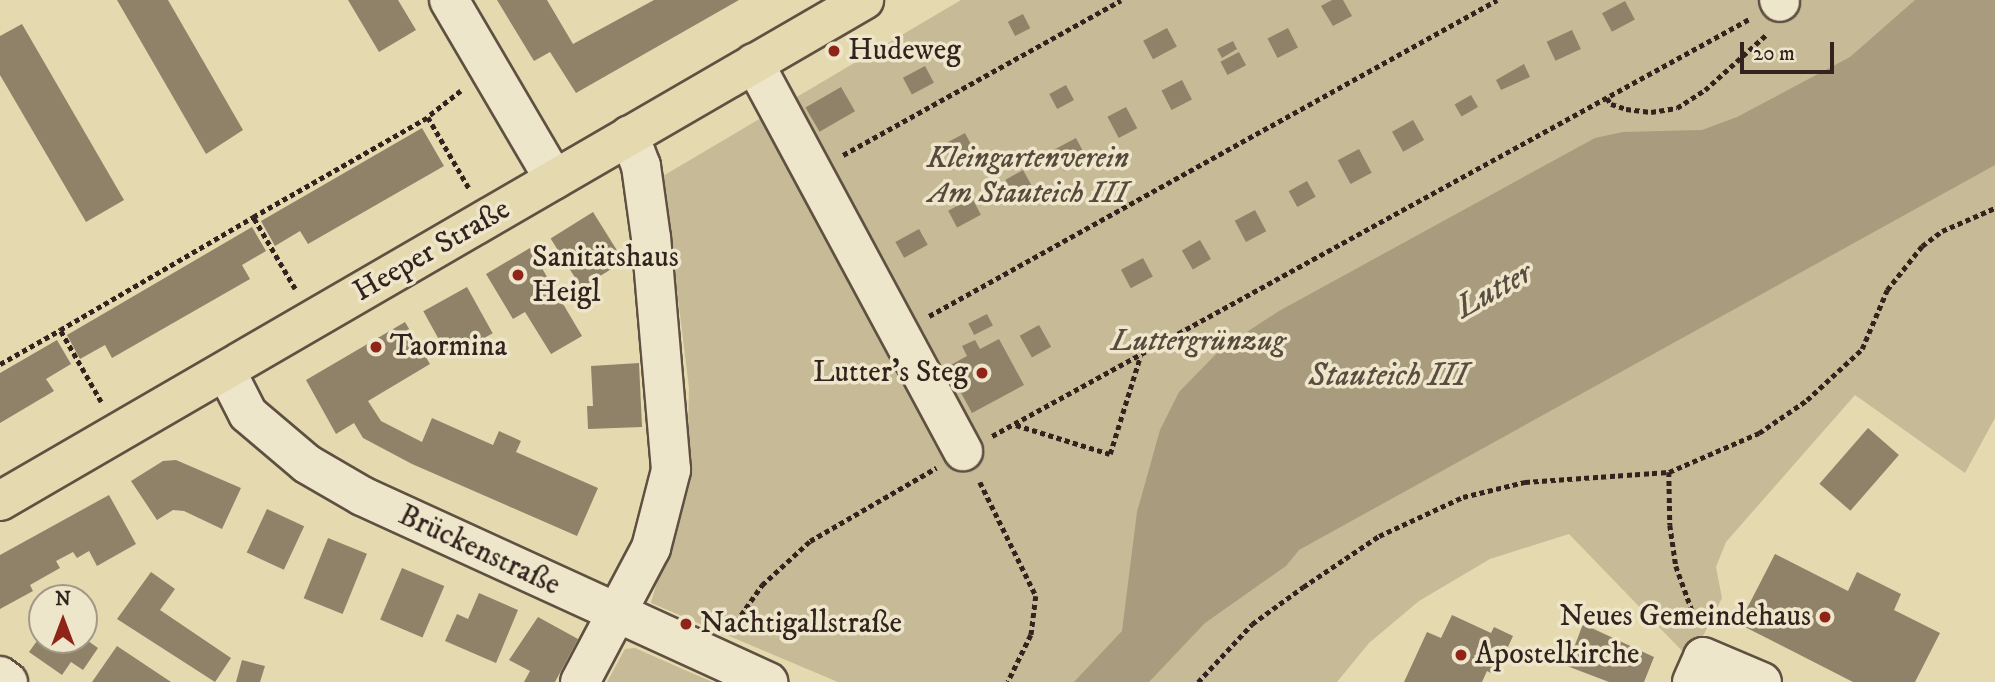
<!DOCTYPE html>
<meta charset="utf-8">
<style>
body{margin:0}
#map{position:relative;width:1995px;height:682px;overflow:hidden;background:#e5d9af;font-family:"IM FELL DW Pica",serif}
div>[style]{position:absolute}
.green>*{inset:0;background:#c7ba96}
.water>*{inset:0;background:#a89b7e}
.building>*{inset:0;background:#8f8269;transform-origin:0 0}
.path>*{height:4.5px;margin-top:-2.25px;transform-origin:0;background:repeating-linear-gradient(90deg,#32231e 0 5px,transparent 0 8.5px)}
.roads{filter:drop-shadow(2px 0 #5f5042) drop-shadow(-2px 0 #5f5042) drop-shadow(0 2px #5f5042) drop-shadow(0 -2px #5f5042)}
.minor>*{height:38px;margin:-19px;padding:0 19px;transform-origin:19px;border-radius:19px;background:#eee6cb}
.major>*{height:38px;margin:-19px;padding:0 19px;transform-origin:19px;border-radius:19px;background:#e5d9af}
.dots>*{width:19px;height:19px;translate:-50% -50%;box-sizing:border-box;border:4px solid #eee6cb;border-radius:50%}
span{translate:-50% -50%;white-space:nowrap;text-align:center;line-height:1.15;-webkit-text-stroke:7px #eee6cb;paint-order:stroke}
.poi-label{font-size:30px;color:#32231e}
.left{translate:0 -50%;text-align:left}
.right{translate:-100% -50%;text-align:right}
.park-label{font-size:30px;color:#57493c;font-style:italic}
.street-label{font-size:30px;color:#32231e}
.water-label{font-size:32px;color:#5b4d40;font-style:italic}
.north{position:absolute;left:28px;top:584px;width:70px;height:70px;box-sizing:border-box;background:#eee6cb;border:2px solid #a39886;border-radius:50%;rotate:0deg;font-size:19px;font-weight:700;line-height:28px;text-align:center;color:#32231e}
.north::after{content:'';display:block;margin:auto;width:24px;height:32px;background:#8f2418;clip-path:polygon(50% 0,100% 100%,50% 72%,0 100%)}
.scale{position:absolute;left:1740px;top:42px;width:94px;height:32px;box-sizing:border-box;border:4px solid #32231e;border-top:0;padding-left:9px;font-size:21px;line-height:24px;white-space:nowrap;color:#32231e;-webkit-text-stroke:5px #eee6cb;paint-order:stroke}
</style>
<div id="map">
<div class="green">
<i style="clip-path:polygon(961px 0,1995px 0,1995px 418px,1965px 473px,1855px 395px,1726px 542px,1716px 567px,1722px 598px,1701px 640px,1686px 655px,1569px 534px,1490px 559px,1419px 601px,1369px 643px,1337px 682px,838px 682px,651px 603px,687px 474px,689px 388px,663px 176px)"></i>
<i style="clip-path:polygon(635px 648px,687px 671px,713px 682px,607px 682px,625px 649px)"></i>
</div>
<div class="water">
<i style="clip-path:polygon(1915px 0,1995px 0,1995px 165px,1299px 550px,1286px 566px,1205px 623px,1149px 682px,1074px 682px,1122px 631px,1137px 512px,1160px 430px,1179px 392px,1221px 349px,1279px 311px,1595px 138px,1623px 132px,1702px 130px,1737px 117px,1850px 57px)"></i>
</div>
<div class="building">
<i style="clip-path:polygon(117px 0,168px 0,243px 130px,206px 154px)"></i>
<i style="clip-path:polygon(348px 0,398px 0,416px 30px,379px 52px)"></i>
<i style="clip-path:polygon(497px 0,547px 0,573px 44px,654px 0,739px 0,576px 93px,550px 52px,534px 61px)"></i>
<i style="clip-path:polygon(1332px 0,1343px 0,1352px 16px,1333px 26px,1321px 6px)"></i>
<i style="left:1625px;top:1px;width:21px;height:26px;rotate:62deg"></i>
<i style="left:1023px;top:14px;width:16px;height:17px;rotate:63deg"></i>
<i style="clip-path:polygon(22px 24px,124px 200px,86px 222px,0 75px,0 36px)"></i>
<i style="left:1167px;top:28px;width:21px;height:27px;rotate:62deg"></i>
<i style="left:1288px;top:28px;width:22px;height:23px;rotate:63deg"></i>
<i style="left:1572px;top:30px;width:21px;height:28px;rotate:65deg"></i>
<i style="clip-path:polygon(1233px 41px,1237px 49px,1222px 58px,1217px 49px)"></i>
<i style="left:1239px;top:52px;width:15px;height:21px;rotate:62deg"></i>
<i style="clip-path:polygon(1524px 64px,1530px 77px,1501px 90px,1496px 80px)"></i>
<i style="left:925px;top:66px;width:19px;height:25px;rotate:62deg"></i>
<i style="left:1182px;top:80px;width:22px;height:23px;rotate:63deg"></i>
<i style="left:1066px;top:85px;width:17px;height:19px;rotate:62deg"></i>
<i style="left:841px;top:87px;width:28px;height:41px;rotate:60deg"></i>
<i style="left:1471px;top:95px;width:14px;height:19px;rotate:60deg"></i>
<i style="left:1126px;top:107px;width:24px;height:21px;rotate:62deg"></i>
<i style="left:1413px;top:120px;width:23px;height:24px;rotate:61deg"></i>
<i style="clip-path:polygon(422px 128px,444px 166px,308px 244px,300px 231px,275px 246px,261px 221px)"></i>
<i style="left:965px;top:133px;width:24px;height:26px;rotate:62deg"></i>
<i style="left:1076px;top:138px;width:24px;height:26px;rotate:62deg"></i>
<i style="left:1359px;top:149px;width:27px;height:24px;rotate:62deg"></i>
<i style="left:1023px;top:170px;width:23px;height:20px;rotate:61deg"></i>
<i style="left:1307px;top:181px;width:18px;height:21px;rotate:61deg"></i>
<i style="left:972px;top:198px;width:19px;height:27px;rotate:62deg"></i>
<i style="left:1255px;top:210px;width:24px;height:23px;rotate:62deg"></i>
<i style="left:593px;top:212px;width:58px;height:50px;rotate:58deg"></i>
<i style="clip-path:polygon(252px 227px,266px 251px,242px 265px,250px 279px,112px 358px,105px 345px,80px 359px,67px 335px)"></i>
<i style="left:919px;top:229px;width:18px;height:27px;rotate:61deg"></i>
<i style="left:1200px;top:240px;width:22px;height:21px;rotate:60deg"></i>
<i style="clip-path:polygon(530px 248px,582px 336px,551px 354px,525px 312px,513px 319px,486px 274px)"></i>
<i style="left:1143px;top:258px;width:21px;height:25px;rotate:62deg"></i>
<i style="left:467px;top:287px;width:53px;height:50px;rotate:61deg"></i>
<i style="left:987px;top:314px;width:13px;height:21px;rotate:63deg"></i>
<i style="clip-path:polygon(405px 322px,430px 364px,368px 401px,381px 421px,422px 442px,432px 418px,493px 445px,499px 431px,521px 441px,516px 452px,598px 488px,577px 536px,412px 464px,363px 438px,354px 423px,336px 434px,306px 380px)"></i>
<i style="left:1039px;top:325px;width:25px;height:22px;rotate:61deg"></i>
<i style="clip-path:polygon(999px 339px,1024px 385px,972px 413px,947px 367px,967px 356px,962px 346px,975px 340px,980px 349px)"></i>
<i style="clip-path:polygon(57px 340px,71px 364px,46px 379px,54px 391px,0 423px,0 373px)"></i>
<i style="clip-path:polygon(639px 363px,642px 427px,588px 429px,587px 406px,593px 406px,591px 366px)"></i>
<i style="left:1868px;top:428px;width:41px;height:74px;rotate:41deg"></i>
<i style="clip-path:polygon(176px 460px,241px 488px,222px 529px,184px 511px,173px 510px,157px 520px,131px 481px,163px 461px)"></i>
<i style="clip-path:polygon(109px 495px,136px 544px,97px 566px,89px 551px,77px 558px,73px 552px,56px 561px,60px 568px,30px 585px,33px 591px,0 609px,0 555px)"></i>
<i style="left:267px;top:509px;width:41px;height:48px;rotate:25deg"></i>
<i style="left:328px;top:538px;width:42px;height:65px;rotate:22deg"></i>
<i style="clip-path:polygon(1775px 554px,1848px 591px,1857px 572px,1901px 594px,1894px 610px,1940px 633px,1915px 682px,1853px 682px,1739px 624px)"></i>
<i style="left:402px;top:568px;width:46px;height:56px;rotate:23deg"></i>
<i style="clip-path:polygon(151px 572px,175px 589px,160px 610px,231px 658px,215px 682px,117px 619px)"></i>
<i style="clip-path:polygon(479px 593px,518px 610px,496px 663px,445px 641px,457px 614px,468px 619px)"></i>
<i style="clip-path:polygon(1452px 615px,1491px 633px,1494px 627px,1513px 636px,1495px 675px,1487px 671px,1482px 682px,1404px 682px,1427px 632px,1441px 638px)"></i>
<i style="clip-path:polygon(538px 617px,578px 639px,555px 682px,524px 682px,530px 671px,509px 660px)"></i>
<i style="clip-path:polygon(1583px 624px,1654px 657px,1644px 682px,1609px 682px,1567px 666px)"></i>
<i style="clip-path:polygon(42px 634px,42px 640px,84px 638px,98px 648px,83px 670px,71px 662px,62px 675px,29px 652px)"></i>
<i style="clip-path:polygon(117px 646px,171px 682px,92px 682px)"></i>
<i style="clip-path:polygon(242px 660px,265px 666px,260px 682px,236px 682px)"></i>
</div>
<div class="path">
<i style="left:461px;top:91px;width:42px;rotate:141.8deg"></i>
<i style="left:428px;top:117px;width:82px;rotate:60deg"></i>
<i style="left:1607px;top:98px;width:7px;rotate:56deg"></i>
<i style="left:1611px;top:104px;width:16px;rotate:18deg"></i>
<i style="left:1626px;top:109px;width:25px;rotate:7deg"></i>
<i style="left:1651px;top:112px;width:26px;rotate:-9deg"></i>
<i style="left:1677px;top:108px;width:33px;rotate:-33deg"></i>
<i style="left:1705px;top:90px;width:84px;rotate:-42.1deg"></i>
<i style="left:843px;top:155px;width:318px;rotate:-29.1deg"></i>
<i style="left:295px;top:289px;width:83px;rotate:-120.3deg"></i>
<i style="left:253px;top:217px;width:202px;rotate:-29.7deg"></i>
<i style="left:929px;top:316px;width:650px;rotate:-29.09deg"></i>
<i style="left:0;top:364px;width:69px;rotate:-29.5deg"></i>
<i style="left:101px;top:402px;width:83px;rotate:-119.7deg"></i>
<i style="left:60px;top:330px;width:224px;rotate:-30.3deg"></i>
<i style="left:1016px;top:425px;width:98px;rotate:17.1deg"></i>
<i style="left:1110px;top:454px;width:102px;rotate:-72.8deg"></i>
<i style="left:992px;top:436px;width:866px;rotate:-28.84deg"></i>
<i style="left:1669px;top:472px;width:53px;rotate:88.9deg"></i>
<i style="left:1670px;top:525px;width:41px;rotate:81.7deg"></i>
<i style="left:1676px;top:566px;width:62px;rotate:70.1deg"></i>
<i style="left:980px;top:482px;width:127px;rotate:63.8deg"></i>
<i style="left:1036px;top:596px;width:39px;rotate:97deg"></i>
<i style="left:1031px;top:635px;width:52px;rotate:116.1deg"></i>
<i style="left:731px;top:629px;width:54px;rotate:-54.8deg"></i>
<i style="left:762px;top:585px;width:65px;rotate:-42.5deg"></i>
<i style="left:810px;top:541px;width:146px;rotate:-30.1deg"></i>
<i style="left:1198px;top:682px;width:79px;rotate:-47deg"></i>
<i style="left:1252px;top:624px;width:63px;rotate:-36deg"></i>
<i style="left:1303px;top:587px;width:92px;rotate:-33.9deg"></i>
<i style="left:1379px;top:536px;width:93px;rotate:-24.9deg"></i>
<i style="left:1463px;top:497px;width:64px;rotate:-13.6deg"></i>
<i style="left:1525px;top:482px;width:144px;rotate:-4deg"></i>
<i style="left:1669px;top:472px;width:98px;rotate:-23.4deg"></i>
<i style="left:1759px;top:433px;width:58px;rotate:-34.5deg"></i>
<i style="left:1807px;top:400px;width:75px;rotate:-42.8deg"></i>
<i style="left:1862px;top:349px;width:64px;rotate:-67deg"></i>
<i style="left:1887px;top:290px;width:56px;rotate:-51.5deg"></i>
<i style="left:1922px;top:246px;width:25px;rotate:-37deg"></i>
<i style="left:1942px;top:231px;width:58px;rotate:-23.5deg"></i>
</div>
<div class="roads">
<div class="minor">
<i style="left:449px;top:0;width:208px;rotate:59.6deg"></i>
<i style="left:1779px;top:0;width:2px;rotate:63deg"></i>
<i style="left:754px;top:63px;width:441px;rotate:61.7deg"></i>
<i style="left:226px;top:371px;width:48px;rotate:62.9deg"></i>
<i style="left:248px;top:414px;width:77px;rotate:40.3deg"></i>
<i style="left:307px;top:464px;width:64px;rotate:30.2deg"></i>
<i style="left:362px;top:496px;width:447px;rotate:24.6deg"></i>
<i style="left:0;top:676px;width:10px;rotate:37deg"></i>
<i style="left:580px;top:682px;width:152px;rotate:-62.1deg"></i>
<i style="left:651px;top:548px;width:81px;rotate:-75.6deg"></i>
<i style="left:671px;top:470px;width:233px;rotate:-94.9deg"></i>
<i style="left:651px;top:238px;width:73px;rotate:-97.9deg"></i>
<i style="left:641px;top:166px;width:33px;rotate:-111deg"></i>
<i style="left:1692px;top:682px;width:27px;rotate:-66deg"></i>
<i style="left:1703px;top:657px;width:64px;rotate:23deg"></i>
</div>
<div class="major">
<i style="left:0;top:501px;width:999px;rotate:-30.11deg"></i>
</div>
</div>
<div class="dots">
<i style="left:834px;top:51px;background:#8f2418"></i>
<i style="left:518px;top:275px;background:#8f2418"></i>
<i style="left:376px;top:347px;background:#8f2418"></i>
<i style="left:982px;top:373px;background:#8f2418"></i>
<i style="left:1825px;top:617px;background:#8f2418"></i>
<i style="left:686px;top:624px;background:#8f2418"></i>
<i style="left:1461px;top:655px;background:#8f2418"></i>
</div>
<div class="poi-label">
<span class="left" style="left:848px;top:51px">Hudeweg</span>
<span class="left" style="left:532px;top:275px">Sanitätshaus<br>Heigl</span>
<span class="left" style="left:390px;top:347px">Taormina</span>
<span class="right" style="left:968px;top:373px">Lutter's Steg</span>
<span class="right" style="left:1811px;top:617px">Neues Gemeindehaus</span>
<span class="left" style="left:700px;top:624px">Nachtigallstraße</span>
<span class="left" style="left:1475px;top:655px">Apostelkirche</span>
</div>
<div class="park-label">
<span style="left:1028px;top:176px">Kleingartenverein<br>Am Stauteich III</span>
<span style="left:1198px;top:342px">Luttergrünzug</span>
</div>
<div class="street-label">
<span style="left:432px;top:251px;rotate:-30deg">Heeper Straße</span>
<span style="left:479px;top:551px;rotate:25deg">Brückenstraße</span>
</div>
<div class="water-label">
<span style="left:1494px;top:291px;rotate:-29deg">Lutter</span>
<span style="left:1388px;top:376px">Stauteich III</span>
</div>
<div class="north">N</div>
<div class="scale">20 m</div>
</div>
